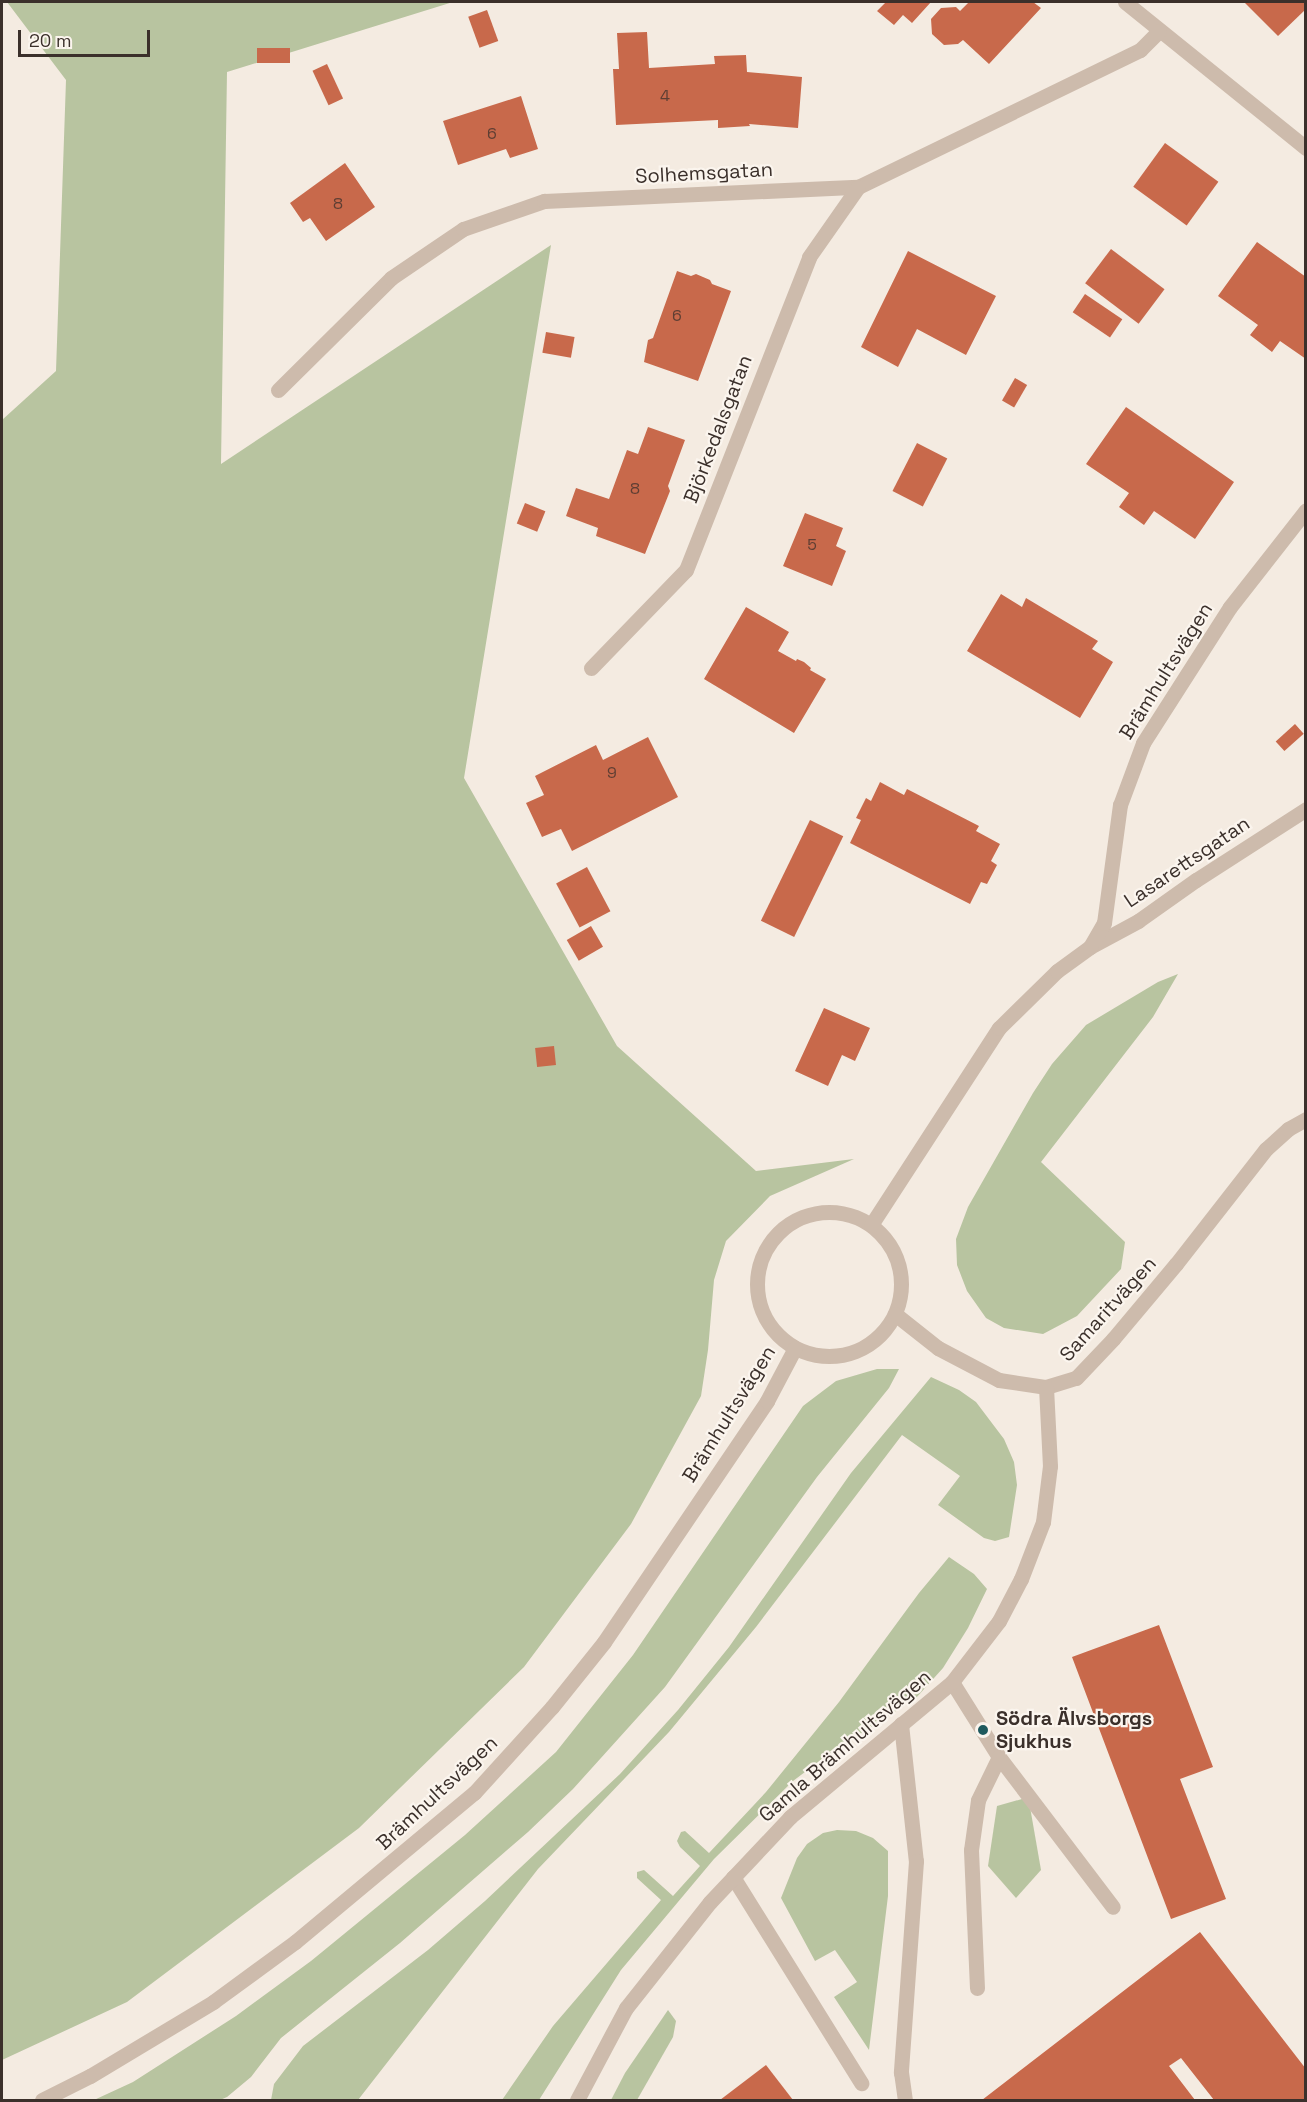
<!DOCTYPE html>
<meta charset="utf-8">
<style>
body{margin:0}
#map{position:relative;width:1307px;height:2102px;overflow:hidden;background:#f4ebe1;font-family:"Space Grotesk",sans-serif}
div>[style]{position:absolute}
.green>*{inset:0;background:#b8c4a0}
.building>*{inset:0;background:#c8694b;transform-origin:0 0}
.minor>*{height:15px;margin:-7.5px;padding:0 7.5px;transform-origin:7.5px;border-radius:7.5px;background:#cdbbac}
.minor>.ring{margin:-7.5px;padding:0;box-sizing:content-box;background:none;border:15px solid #cdbbac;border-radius:50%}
.dots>*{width:16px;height:16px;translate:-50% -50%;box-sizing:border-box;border:3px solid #fbf5ee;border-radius:50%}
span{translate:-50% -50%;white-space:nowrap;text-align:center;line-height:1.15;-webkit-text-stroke:4.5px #fbf5ee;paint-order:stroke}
.number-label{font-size:16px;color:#5e3e33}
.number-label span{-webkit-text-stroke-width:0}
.street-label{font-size:20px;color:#3b302b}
.poi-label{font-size:20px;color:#3b302b;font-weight:700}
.left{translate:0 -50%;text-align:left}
.frame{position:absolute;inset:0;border:3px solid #3b302b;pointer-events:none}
.scale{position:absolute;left:18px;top:30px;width:132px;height:27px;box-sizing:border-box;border:3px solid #3b302b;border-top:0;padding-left:8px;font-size:18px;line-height:21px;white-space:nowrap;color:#3b302b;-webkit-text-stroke:4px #fbf5ee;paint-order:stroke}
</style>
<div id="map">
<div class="green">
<i style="clip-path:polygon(7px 2px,453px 2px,227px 72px,221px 464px,551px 245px,464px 778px,617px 1046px,756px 1171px,854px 1159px,770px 1196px,726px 1241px,714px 1280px,708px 1350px,701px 1396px,631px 1524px,524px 1667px,359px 1828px,127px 2002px,2px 2060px,2px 420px,56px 371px,66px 80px)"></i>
<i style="clip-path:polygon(1178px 974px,1153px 1017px,1041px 1162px,1125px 1242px,1121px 1269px,1077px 1316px,1043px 1334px,1004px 1328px,986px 1318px,967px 1291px,957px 1265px,956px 1239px,968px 1207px,1033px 1093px,1052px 1064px,1086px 1025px,1158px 982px)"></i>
<i style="clip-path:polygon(877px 1369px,899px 1369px,889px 1388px,817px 1477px,665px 1687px,573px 1789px,528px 1832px,400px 1943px,281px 2038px,251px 2077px,227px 2097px,220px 2100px,94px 2100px,133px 2082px,236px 2016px,311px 1961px,465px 1835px,556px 1752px,633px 1655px,803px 1406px,836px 1381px)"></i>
<i style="clip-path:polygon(931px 1377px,959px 1390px,976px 1402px,1004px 1439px,1014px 1462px,1017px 1485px,1009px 1537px,995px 1541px,984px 1538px,938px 1505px,960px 1476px,902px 1435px,756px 1627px,669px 1732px,538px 1869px,358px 2100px,271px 2100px,274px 2084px,303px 2046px,428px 1950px,485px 1901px,620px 1774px,678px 1710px,729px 1647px,851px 1473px)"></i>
<i style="clip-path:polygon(949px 1557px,974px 1574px,987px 1589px,968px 1628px,943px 1668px,916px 1698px,829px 1754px,793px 1781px,714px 1859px,621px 1970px,539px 2100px,502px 2100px,553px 2026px,661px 1900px,637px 1878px,637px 1872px,644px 1870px,673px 1896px,700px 1866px,680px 1847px,677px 1841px,681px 1832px,685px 1831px,709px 1853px,766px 1792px,839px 1702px,919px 1593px)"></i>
<i style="clip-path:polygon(1022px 1799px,1030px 1807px,1041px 1870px,1016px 1898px,988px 1866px,997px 1806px)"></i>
<i style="clip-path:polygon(837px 1830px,856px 1831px,873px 1838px,888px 1851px,888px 1896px,869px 2050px,834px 1997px,857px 1982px,835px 1950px,815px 1961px,781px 1898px,797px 1858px,807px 1844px,823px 1833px)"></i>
<i style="clip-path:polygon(668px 2010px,676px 2021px,673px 2037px,637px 2100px,611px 2100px,625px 2073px)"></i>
</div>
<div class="building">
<i style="clip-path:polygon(886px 2px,931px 2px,912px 23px,903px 15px,894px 25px,877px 11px)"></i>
<i style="clip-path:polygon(969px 2px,1033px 2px,1041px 8px,989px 64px,963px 40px,958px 44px,944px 45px,932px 34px,931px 19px,941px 8px,956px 7px,960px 11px)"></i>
<i style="clip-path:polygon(1244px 2px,1306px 2px,1306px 9px,1278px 36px)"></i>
<i style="left:487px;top:10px;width:33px;height:20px;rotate:70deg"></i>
<i style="clip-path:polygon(647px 32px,649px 68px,715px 64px,714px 56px,746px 55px,747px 72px,802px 77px,798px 128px,749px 124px,750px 126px,718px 128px,718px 120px,616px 125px,613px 69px,619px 69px,617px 33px)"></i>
<i style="left:290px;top:48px;width:15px;height:33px;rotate:90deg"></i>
<i style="left:327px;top:64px;width:38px;height:16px;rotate:65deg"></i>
<i style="clip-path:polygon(521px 96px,538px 149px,510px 158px,506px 149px,458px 165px,443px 121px)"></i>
<i style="left:1165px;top:143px;width:66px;height:54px;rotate:36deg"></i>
<i style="clip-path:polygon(345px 163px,375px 207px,326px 241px,310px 218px,303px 222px,290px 203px)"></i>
<i style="clip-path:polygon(1257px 242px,1306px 277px,1306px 359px,1280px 341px,1272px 352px,1250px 335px,1258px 325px,1218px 296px)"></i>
<i style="left:1111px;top:249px;width:67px;height:43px;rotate:37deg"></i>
<i style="clip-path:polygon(908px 251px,996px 296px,966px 355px,917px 329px,898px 367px,861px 347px)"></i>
<i style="clip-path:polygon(677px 271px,691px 276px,696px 274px,710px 280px,712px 284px,731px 291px,698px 381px,644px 362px,648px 340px,653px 338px)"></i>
<i style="left:1085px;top:294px;width:45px;height:22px;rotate:34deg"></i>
<i style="left:546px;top:332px;width:29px;height:21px;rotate:10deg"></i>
<i style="left:1015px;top:378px;width:14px;height:26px;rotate:30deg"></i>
<i style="clip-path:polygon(1126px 407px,1234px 482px,1195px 539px,1154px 511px,1144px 525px,1119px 507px,1129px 493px,1086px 464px)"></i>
<i style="clip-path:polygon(648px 427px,685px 440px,668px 486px,670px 491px,645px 554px,596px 536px,598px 528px,566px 516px,576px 488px,609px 499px,627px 450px,638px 454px)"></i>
<i style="left:917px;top:443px;width:34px;height:54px;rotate:27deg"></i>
<i style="left:525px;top:503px;width:22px;height:22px;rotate:22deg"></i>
<i style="clip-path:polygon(805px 513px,843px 528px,836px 546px,846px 551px,832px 586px,783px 566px)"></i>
<i style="clip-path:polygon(1001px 594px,1022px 607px,1026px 598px,1098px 641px,1092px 649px,1113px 662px,1080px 718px,967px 651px)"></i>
<i style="clip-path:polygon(746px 607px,789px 632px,778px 651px,796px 661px,797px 659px,804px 662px,811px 668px,810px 670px,826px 679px,794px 733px,704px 679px)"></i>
<i style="left:1295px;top:724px;width:13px;height:26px;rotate:48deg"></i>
<i style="clip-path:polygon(648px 737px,678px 797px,572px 851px,561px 829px,542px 837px,526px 803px,544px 795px,535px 776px,596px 745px,603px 760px)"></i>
<i style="clip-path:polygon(880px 782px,904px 795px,907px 789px,979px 826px,976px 831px,1000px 844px,991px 861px,997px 865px,987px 884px,981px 882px,970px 904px,850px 843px,861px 820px,856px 818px,866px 798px,871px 801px)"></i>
<i style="left:810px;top:820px;width:37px;height:112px;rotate:26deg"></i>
<i style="left:587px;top:867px;width:50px;height:35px;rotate:62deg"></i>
<i style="left:591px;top:926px;width:24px;height:28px;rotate:60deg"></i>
<i style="clip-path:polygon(824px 1008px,870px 1028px,855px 1061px,842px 1055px,828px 1086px,795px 1071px)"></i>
<i style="left:554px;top:1046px;width:19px;height:19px;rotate:84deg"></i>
<i style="clip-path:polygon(1159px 1625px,1213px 1767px,1180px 1779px,1226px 1899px,1171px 1919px,1072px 1657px)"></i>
<i style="clip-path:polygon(1200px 1932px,1306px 2069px,1306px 2100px,1214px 2100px,1181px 2058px,1169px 2066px,1195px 2100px,982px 2100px)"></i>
<i style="clip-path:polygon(766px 2065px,793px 2100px,720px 2100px)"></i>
</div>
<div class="minor">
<i style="left:1125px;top:2px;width:233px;rotate:38.9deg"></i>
<i style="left:278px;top:390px;width:159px;rotate:-44.7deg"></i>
<i style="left:391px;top:278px;width:87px;rotate:-34.2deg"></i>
<i style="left:463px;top:229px;width:86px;rotate:-19.1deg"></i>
<i style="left:544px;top:201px;width:314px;rotate:-2.6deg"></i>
<i style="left:858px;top:187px;width:314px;rotate:-25.9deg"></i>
<i style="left:1140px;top:50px;width:27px;rotate:-45deg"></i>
<i style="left:591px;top:668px;width:136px;rotate:-45.9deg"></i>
<i style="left:686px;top:570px;width:336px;rotate:-68.5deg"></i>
<i style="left:809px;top:257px;width:85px;rotate:-55deg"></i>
<i style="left:1090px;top:947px;width:55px;rotate:-28.4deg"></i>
<i style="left:1138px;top:921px;width:71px;rotate:-35.3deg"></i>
<i style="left:1196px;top:880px;width:131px;rotate:-32.8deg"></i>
<i class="ring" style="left:757px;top:1212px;width:129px;height:129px"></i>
<i style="left:871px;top:1225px;width:235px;rotate:-57deg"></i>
<i style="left:999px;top:1028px;width:81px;rotate:-44.5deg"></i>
<i style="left:1057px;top:971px;width:41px;rotate:-36deg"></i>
<i style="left:1090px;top:947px;width:28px;rotate:-60deg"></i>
<i style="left:1104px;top:923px;width:119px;rotate:-82.3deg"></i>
<i style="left:1120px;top:805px;width:66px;rotate:-69.6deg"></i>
<i style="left:1143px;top:743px;width:161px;rotate:-57.4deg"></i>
<i style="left:1230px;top:607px;width:123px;rotate:-51.9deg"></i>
<i style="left:895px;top:1314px;width:55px;rotate:38.3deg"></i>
<i style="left:938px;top:1348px;width:69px;rotate:27.7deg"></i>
<i style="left:999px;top:1380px;width:48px;rotate:8.5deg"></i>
<i style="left:1046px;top:1387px;width:31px;rotate:-17deg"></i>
<i style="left:1076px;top:1378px;width:54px;rotate:-46.5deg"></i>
<i style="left:1113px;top:1339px;width:98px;rotate:-50deg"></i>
<i style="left:1176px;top:1264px;width:146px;rotate:-52deg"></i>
<i style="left:1266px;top:1149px;width:30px;rotate:-42deg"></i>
<i style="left:1288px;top:1129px;width:21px;rotate:-29deg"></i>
<i style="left:952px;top:1682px;width:89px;rotate:57.9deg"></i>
<i style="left:999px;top:1757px;width:188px;rotate:52.8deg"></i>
<i style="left:901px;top:1724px;width:138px;rotate:83.8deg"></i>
<i style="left:916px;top:1861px;width:212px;rotate:94.1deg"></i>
<i style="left:901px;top:2072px;width:28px;rotate:82deg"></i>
<i style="left:733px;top:1877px;width:243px;rotate:58.1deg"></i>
<i style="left:977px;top:1988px;width:138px;rotate:-92.5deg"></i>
<i style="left:971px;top:1850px;width:50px;rotate:-82deg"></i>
<i style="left:978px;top:1800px;width:48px;rotate:-64deg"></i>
<i style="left:42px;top:2100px;width:54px;rotate:-26.6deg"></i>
<i style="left:90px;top:2076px;width:144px;rotate:-31deg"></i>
<i style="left:213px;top:2002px;width:102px;rotate:-36.2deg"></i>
<i style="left:295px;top:1942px;width:233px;rotate:-39.8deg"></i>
<i style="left:474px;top:1793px;width:116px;rotate:-47.8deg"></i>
<i style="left:552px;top:1707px;width:83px;rotate:-51.3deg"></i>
<i style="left:604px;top:1642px;width:291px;rotate:-55.9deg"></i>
<i style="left:767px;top:1401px;width:60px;rotate:-62.2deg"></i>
<i style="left:577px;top:2100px;width:104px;rotate:-62deg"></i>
<i style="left:626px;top:2008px;width:135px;rotate:-51.6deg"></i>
<i style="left:710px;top:1902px;width:117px;rotate:-46.7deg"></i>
<i style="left:790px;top:1817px;width:211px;rotate:-39.8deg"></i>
<i style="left:952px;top:1682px;width:77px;rotate:-52.4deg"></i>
<i style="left:999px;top:1621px;width:47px;rotate:-62.4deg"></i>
<i style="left:1021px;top:1579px;width:61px;rotate:-68.9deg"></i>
<i style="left:1043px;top:1522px;width:56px;rotate:-82.9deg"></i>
<i style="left:1050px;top:1466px;width:79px;rotate:-92.9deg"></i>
</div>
<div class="dots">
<i style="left:983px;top:1730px;background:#1f5a5e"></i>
</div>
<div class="number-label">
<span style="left:665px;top:96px">4</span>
<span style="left:492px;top:134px">6</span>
<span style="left:338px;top:204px">8</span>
<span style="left:677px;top:316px">6</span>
<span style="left:635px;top:489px">8</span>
<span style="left:812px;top:545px">5</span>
<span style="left:612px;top:773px">9</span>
</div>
<div class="street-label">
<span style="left:704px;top:173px;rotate:-3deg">Solhemsgatan</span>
<span style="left:718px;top:429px;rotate:-69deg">Björkedalsgatan</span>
<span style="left:1166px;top:671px;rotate:-58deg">Brämhultsvägen</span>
<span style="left:1187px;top:862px;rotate:-34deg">Lasarettsgatan</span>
<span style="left:1108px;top:1309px;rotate:-48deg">Samaritvägen</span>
<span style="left:729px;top:1414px;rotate:-58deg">Brämhultsvägen</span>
<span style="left:845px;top:1746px;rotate:-41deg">Gamla Brämhultsvägen</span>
<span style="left:437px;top:1793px;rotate:-43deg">Brämhultsvägen</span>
</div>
<div class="poi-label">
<span class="left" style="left:996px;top:1730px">Södra Älvsborgs<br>Sjukhus</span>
</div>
<div class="frame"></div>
<div class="scale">20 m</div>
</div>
